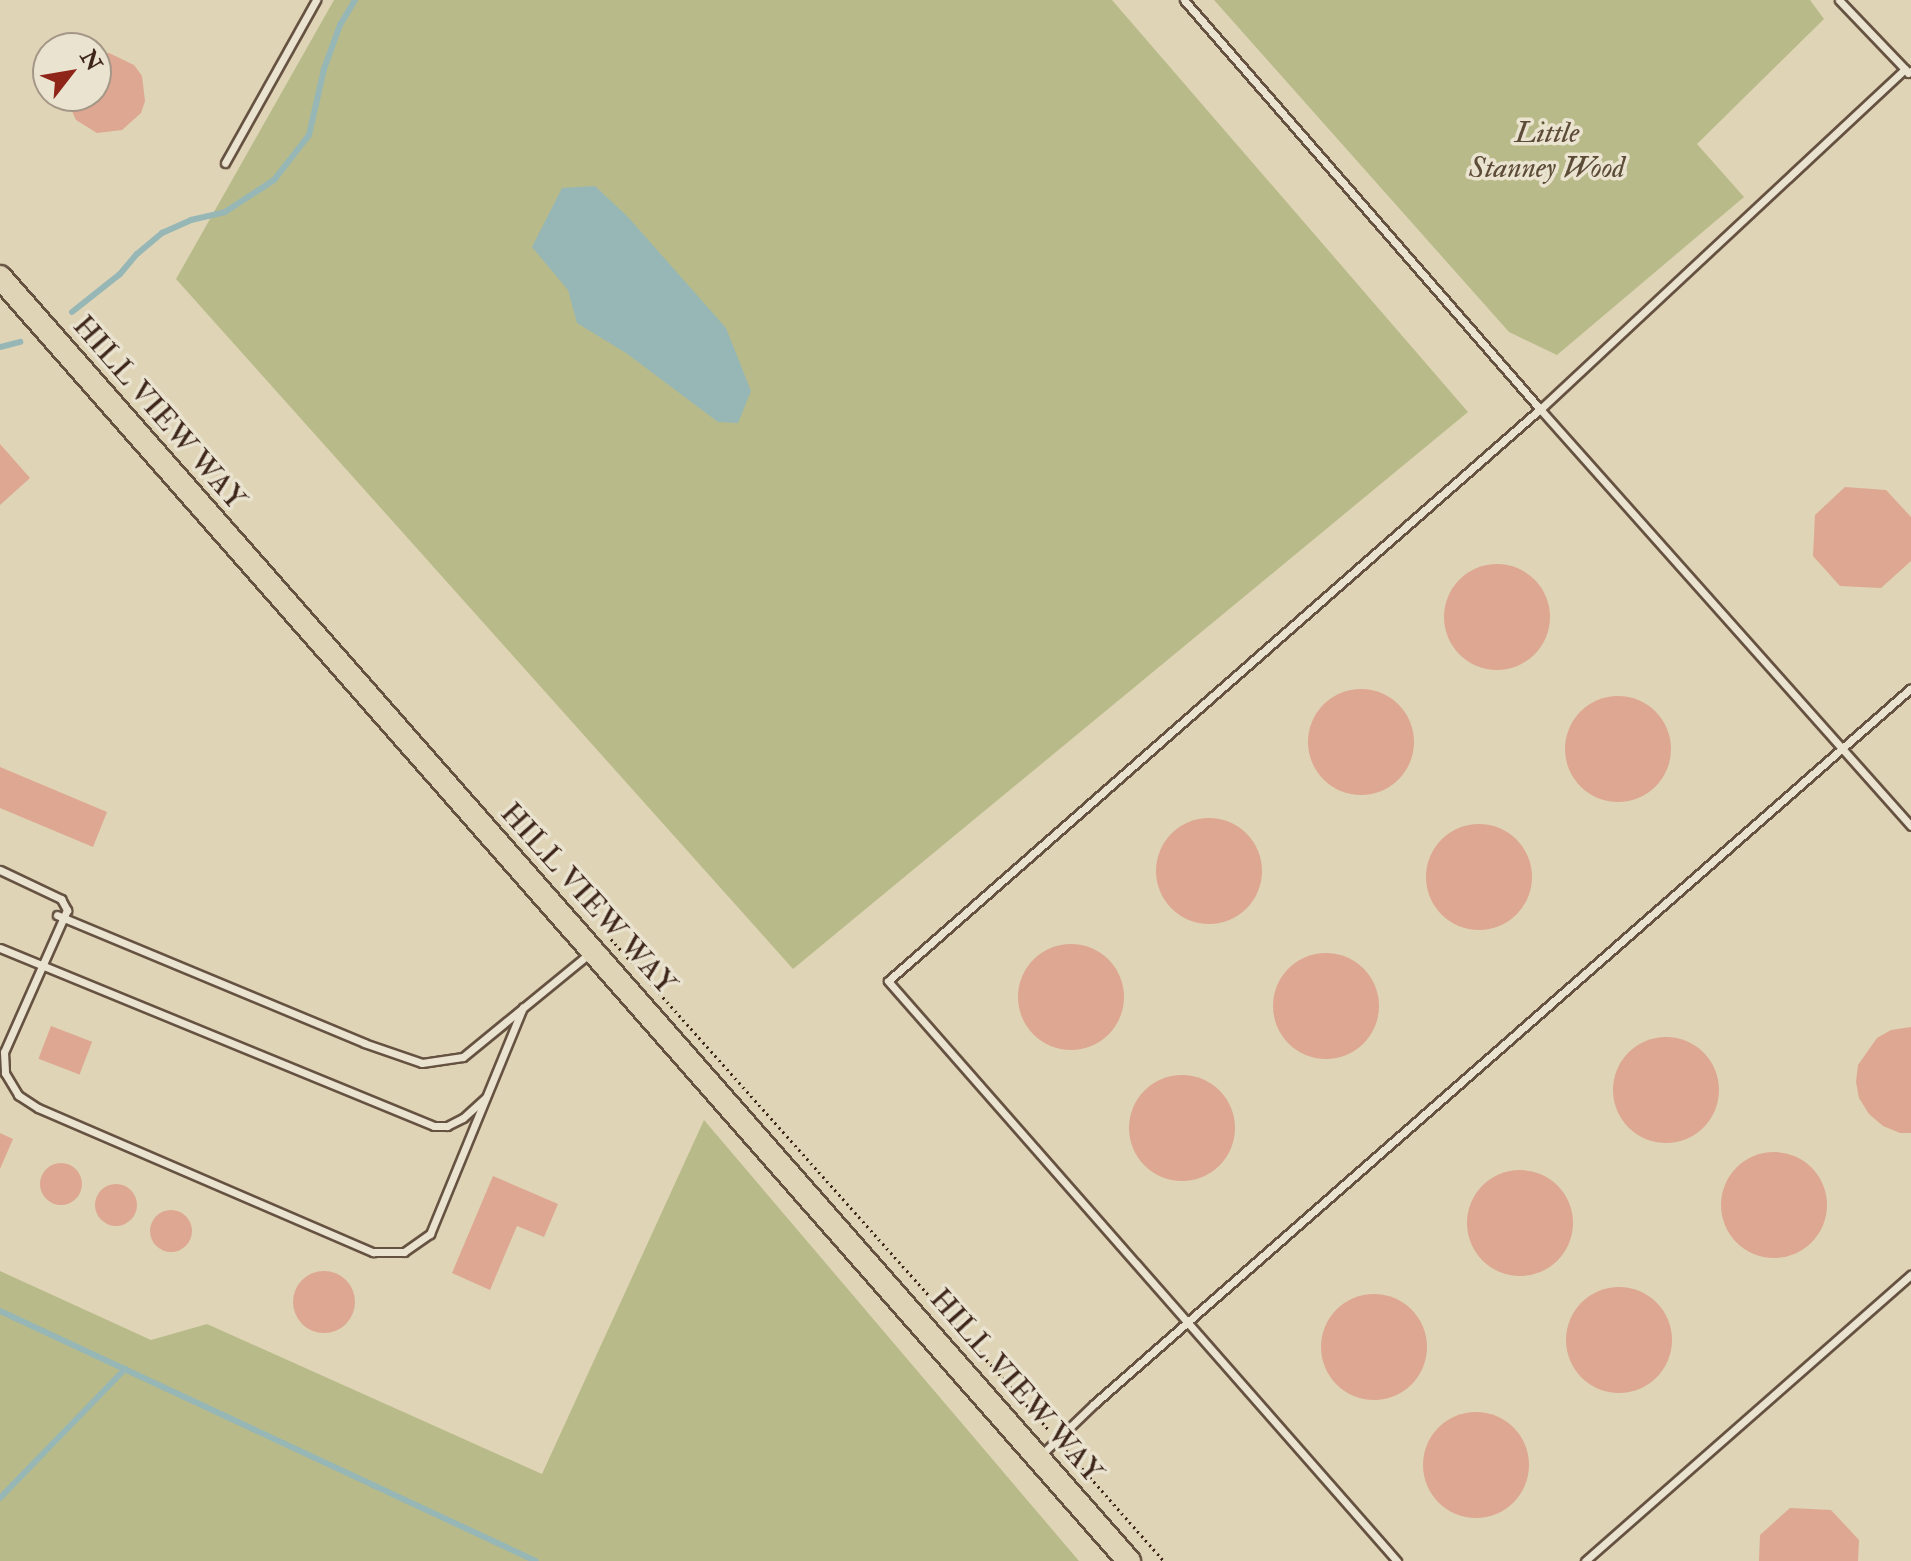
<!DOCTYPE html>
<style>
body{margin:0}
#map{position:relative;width:1911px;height:1561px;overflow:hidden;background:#dfd4b6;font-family:"IM FELL Double Pica",serif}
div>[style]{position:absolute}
.green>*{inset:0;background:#b8bb89}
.water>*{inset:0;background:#96b7b6}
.stream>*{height:6px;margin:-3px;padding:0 3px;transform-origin:3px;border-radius:3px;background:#96b7b6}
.building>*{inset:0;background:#dea791;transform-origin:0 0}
.round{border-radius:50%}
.path>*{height:3px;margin-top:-1.5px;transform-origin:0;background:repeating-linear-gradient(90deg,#3e261a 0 2px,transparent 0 6px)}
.roads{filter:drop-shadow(2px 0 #665241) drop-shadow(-2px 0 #665241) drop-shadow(0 2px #665241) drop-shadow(0 -2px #665241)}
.lane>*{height:7px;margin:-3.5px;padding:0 3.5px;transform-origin:3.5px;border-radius:3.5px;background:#eae3d0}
.primary>*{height:22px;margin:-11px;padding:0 11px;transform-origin:11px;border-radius:11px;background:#dfd4b6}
span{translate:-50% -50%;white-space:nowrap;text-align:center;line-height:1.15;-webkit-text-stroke:7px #eae3d0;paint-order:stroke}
.park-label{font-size:30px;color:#5c4b36;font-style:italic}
.street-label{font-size:30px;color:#3e261a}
.north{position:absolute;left:32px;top:32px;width:80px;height:80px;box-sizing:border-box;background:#eae3d0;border:2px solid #a59787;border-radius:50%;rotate:59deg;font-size:22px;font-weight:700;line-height:32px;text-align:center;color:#3e261a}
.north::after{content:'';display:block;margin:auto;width:28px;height:36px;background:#8f2418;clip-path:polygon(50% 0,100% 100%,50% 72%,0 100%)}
</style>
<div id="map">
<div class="green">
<i style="clip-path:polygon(334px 0,1112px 0,1468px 412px,793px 969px,176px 279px)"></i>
<i style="clip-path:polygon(1214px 0,1810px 0,1824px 19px,1697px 144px,1744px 197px,1557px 355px,1509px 332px)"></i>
<i style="clip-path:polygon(704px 1120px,1079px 1561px,0 1561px,0 1271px,151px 1340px,207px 1324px,542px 1474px)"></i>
</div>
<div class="water">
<i style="clip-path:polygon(595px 186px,628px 217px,726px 328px,751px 391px,738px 423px,718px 422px,626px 353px,577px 323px,568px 290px,532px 247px,562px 188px)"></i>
</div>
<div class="stream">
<i style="left:72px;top:312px;width:61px;rotate:-38.4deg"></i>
<i style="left:120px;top:274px;width:26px;rotate:-50deg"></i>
<i style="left:137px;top:254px;width:33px;rotate:-40deg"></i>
<i style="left:162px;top:233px;width:32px;rotate:-24deg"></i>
<i style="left:191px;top:220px;width:35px;rotate:-13deg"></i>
<i style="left:225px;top:212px;width:59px;rotate:-33.1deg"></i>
<i style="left:274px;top:180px;width:57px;rotate:-52.1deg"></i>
<i style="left:309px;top:135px;width:68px;rotate:-77.2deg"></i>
<i style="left:324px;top:69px;width:47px;rotate:-70deg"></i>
<i style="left:340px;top:25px;width:29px;rotate:-59deg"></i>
<i style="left:0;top:347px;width:21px;rotate:-14deg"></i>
<i style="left:0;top:1311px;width:591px;rotate:25.01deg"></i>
<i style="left:0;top:1498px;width:180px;rotate:-45.9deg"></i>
</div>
<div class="building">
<i style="clip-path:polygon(109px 53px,134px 65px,142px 76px,145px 101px,141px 113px,122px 130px,97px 133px,76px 120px,65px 96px,96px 96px,96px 54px)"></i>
<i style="clip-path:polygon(0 444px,30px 478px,0 505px)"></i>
<i style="clip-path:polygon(1845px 487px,1886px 490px,1911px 517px,1911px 561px,1881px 588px,1840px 586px,1813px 556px,1815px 515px)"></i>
<i class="round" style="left:1444px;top:564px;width:106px;height:106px"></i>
<i class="round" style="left:1308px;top:689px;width:106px;height:106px"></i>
<i class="round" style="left:1565px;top:696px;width:106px;height:106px"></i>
<i style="clip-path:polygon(0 767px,107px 812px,93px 847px,0 808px)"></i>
<i class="round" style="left:1156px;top:818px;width:106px;height:106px"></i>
<i class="round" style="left:1426px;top:824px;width:106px;height:106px"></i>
<i class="round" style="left:1018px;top:944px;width:106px;height:106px"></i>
<i class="round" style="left:1273px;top:953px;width:106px;height:106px"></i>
<i style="left:51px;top:1026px;width:44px;height:35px;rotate:21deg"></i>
<i style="clip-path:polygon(1911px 1027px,1911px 1133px,1900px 1133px,1883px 1126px,1869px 1114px,1859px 1098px,1856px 1082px,1858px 1065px,1877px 1038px,1891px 1030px)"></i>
<i class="round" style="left:1613px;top:1037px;width:106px;height:106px"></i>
<i class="round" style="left:1129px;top:1075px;width:106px;height:106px"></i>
<i style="clip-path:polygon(0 1133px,13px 1139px,0 1169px)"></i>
<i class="round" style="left:1721px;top:1152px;width:106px;height:106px"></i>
<i class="round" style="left:40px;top:1163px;width:42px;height:42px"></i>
<i class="round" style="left:1467px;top:1170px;width:106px;height:106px"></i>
<i style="clip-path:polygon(493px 1176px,558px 1204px,544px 1237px,517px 1226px,490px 1290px,452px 1273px)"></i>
<i class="round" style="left:95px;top:1184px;width:42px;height:42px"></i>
<i class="round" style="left:150px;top:1210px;width:42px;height:42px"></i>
<i class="round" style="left:293px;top:1271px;width:62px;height:62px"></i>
<i class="round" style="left:1566px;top:1287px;width:106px;height:106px"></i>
<i class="round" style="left:1321px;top:1294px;width:106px;height:106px"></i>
<i class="round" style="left:1423px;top:1412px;width:106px;height:106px"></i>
<i style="clip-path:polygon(1790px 1508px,1831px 1510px,1859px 1540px,1858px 1561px,1759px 1561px,1760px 1535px)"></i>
</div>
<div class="path">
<i style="left:611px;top:939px;width:657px;rotate:48.27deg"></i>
<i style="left:1066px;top:1450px;width:148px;rotate:48.6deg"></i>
</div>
<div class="roads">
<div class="lane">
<i style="left:1184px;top:0;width:542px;rotate:48.96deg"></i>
<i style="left:1540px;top:409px;width:867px;rotate:138.74deg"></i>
<i style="left:888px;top:981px;width:772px;rotate:48.73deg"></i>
<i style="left:1839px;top:0;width:95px;rotate:46.3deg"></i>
<i style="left:1905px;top:69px;width:499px;rotate:137deg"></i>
<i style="left:1540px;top:409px;width:558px;rotate:48.34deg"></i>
<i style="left:1908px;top:73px;width:4px;rotate:-34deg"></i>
<i style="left:225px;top:163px;width:187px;rotate:-60.8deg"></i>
<i style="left:0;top:870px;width:68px;rotate:25.4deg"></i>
<i style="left:61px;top:899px;width:13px;rotate:61deg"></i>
<i style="left:67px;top:910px;width:155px;rotate:113.9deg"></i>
<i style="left:4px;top:1052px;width:21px;rotate:87deg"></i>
<i style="left:5px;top:1073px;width:26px;rotate:59deg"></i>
<i style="left:18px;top:1095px;width:24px;rotate:33deg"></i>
<i style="left:38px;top:1108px;width:365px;rotate:23.3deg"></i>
<i style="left:373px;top:1252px;width:31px"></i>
<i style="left:404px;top:1252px;width:32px;rotate:-35deg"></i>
<i style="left:430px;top:1234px;width:245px;rotate:-67.7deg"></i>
<i style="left:57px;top:915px;width:333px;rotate:22.6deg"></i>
<i style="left:364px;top:1043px;width:61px;rotate:19deg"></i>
<i style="left:422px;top:1063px;width:41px;rotate:-8.3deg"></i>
<i style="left:463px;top:1057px;width:163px;rotate:-39.3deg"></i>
<i style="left:0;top:948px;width:469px;rotate:22.3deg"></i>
<i style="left:434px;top:1126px;width:13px"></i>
<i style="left:447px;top:1126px;width:18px;rotate:-27deg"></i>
<i style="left:463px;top:1118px;width:30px;rotate:-42deg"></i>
<i style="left:1040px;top:1456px;width:75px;rotate:-43.9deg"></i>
<i style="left:1094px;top:1404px;width:1086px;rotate:-41.23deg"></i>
<i style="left:1585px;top:1561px;width:434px;rotate:-41.3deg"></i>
</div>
<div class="primary">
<i style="left:0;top:277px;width:1710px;rotate:48.68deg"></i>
</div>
</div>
<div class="park-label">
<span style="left:1547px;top:150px">Little<br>Stanney Wood</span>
</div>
<div class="street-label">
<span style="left:159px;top:413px;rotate:49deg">HILL VIEW WAY</span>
<span style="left:588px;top:899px;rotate:48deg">HILL VIEW WAY</span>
<span style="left:1016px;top:1386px;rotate:49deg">HILL VIEW WAY</span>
</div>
<div class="north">N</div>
</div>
